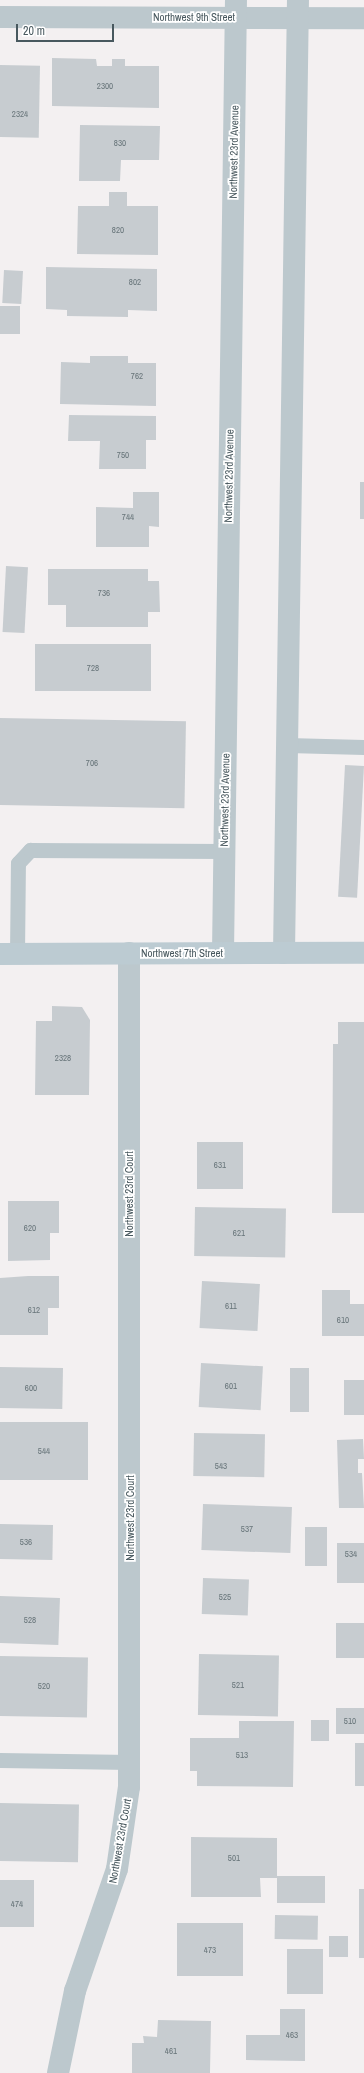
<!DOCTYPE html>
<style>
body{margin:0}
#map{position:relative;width:364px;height:2073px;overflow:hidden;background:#f3f0f1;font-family:"Archivo Narrow",sans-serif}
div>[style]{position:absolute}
.building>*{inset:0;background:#c7ccd0;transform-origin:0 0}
.service>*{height:15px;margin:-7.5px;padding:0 7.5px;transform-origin:7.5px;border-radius:7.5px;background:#bcc8cd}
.minor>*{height:22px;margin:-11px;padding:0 11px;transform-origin:11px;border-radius:11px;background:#bcc8cd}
.secondary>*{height:22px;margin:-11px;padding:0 11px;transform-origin:11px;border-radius:11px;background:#bccbd2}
span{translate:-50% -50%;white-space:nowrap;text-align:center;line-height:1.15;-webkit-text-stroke:3.5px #fff;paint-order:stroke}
.number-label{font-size:9px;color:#68757a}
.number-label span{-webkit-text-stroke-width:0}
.street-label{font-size:11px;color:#48585e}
.scale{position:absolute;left:16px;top:24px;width:98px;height:18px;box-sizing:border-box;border:2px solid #48585e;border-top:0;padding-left:5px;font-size:12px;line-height:14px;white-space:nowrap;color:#48585e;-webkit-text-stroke:3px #fff;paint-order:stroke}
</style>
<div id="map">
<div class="building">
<i style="clip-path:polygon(52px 58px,96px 59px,97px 66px,112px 66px,112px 59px,125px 59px,125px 66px,159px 66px,159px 108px,52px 106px)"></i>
<i style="left:0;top:65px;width:40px;height:72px;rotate:1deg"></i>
<i style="clip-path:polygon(80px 125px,160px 126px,159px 160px,121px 160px,120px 181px,79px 181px)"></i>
<i style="clip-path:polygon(109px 192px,127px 192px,127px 206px,158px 206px,158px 255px,77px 254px,78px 206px,109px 206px)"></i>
<i style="clip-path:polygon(46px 267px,157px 269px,157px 311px,128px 310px,128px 317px,67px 316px,67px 310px,46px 309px)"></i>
<i style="left:4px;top:270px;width:19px;height:33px;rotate:3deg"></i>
<i style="left:0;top:306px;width:20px;height:28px"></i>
<i style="clip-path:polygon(90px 356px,128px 356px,128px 363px,156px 363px,156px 406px,60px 404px,61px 362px,90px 363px)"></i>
<i style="clip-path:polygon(69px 415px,156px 416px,156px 440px,146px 440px,146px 469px,99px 469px,100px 441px,68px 441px)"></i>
<i style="left:360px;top:482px;width:4px;height:37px"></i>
<i style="clip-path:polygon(133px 492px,159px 492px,159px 527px,149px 526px,149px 547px,96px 547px,96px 507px,133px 508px)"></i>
<i style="left:6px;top:566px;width:22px;height:66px;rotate:3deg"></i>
<i style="clip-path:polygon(48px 569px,148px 569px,148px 581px,159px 581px,160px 612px,148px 612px,148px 627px,66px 627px,66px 605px,48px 605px)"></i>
<i style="left:35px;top:644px;width:116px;height:47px"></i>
<i style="left:0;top:718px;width:186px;height:87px;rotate:1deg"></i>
<i style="left:345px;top:765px;width:19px;height:132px;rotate:3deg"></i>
<i style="clip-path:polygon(52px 1006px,82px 1007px,90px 1020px,89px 1095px,35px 1095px,36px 1021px,52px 1021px)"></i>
<i style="clip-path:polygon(338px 1022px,364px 1022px,364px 1213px,332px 1213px,333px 1044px,338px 1044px)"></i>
<i style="left:197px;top:1142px;width:46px;height:47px"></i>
<i style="clip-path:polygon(8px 1201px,59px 1201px,59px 1233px,50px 1233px,50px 1260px,8px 1261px)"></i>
<i style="left:195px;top:1207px;width:91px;height:49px;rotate:1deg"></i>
<i style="clip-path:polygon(28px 1276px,59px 1276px,59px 1308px,48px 1308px,48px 1335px,0 1335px,0 1278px)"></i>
<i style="left:202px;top:1281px;width:58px;height:47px;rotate:3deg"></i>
<i style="clip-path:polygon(322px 1290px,350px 1290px,350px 1304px,364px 1304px,364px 1336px,322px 1336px)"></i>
<i style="left:201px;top:1363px;width:62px;height:44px;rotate:3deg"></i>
<i style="left:0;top:1367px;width:63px;height:41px;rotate:1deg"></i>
<i style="left:290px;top:1368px;width:19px;height:44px"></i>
<i style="left:344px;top:1380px;width:20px;height:35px"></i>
<i style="left:0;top:1422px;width:88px;height:58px"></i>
<i style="left:194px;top:1433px;width:71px;height:43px;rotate:1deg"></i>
<i style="clip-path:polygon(363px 1439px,364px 1459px,358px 1459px,358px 1473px,362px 1473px,364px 1508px,339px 1508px,337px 1440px)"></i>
<i style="left:203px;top:1504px;width:89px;height:46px;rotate:2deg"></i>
<i style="left:0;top:1524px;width:53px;height:35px;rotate:1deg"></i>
<i style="left:305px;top:1527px;width:22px;height:39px"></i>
<i style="left:364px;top:1543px;width:40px;height:27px;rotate:90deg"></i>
<i style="left:203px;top:1578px;width:46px;height:36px;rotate:2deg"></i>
<i style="left:0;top:1596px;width:60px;height:47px;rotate:2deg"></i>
<i style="left:336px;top:1623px;width:28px;height:35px"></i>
<i style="left:199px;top:1654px;width:80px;height:61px;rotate:1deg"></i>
<i style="left:0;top:1656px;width:88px;height:60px;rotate:1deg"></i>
<i style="left:336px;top:1708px;width:28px;height:26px"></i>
<i style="left:311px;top:1720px;width:18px;height:21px"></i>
<i style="clip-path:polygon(239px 1721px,294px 1721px,293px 1787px,197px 1786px,197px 1771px,190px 1771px,190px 1738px,239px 1738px)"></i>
<i style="left:364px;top:1743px;width:43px;height:9px;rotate:90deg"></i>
<i style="left:0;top:1803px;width:79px;height:58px;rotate:1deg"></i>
<i style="clip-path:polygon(191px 1837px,277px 1838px,277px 1876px,325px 1876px,325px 1903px,277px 1903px,277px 1878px,260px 1878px,261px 1897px,191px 1897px)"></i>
<i style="left:0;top:1880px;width:34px;height:47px"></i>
<i style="left:359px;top:1889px;width:5px;height:69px"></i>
<i style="left:275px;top:1915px;width:43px;height:24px;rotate:1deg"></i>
<i style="left:177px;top:1923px;width:66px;height:53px"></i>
<i style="left:329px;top:1936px;width:19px;height:21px"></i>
<i style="left:287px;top:1949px;width:36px;height:45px"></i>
<i style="clip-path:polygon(280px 2009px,305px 2009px,305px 2061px,246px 2060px,246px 2035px,280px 2035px)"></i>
<i style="clip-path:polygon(158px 2020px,211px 2021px,210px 2073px,132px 2073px,132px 2043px,144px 2043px,143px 2036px,157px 2037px)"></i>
</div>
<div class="service">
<i style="left:287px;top:745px;width:77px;rotate:1.5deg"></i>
<i style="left:17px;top:954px;width:91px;rotate:-89.4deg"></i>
<i style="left:18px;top:863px;width:18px;rotate:-47deg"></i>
<i style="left:30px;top:850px;width:194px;rotate:0.3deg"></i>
<i style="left:0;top:1760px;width:130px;rotate:0.9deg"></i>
</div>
<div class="minor">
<i style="left:0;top:17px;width:364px;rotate:0.2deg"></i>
<i style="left:223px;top:953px;width:953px;rotate:-89.22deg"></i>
<i style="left:284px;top:953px;width:953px;rotate:-89.16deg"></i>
<i style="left:58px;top:2073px;width:84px;rotate:-78.3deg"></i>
<i style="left:75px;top:1991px;width:129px;rotate:-71deg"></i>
<i style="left:117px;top:1869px;width:83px;rotate:-81.7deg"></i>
<i style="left:129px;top:1787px;width:834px;rotate:-90deg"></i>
</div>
<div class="secondary">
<i style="left:0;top:954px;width:364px;rotate:-0.2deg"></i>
</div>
<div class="number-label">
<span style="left:105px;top:86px">2300</span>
<span style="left:20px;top:114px">2324</span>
<span style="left:120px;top:143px">830</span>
<span style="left:118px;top:230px">820</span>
<span style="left:135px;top:282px">802</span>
<span style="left:137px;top:376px">762</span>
<span style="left:123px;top:455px">750</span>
<span style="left:128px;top:517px">744</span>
<span style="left:104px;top:593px">736</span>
<span style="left:93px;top:668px">728</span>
<span style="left:92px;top:763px">706</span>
<span style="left:63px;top:1058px">2328</span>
<span style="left:220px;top:1165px">631</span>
<span style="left:30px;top:1228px">620</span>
<span style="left:239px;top:1233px">621</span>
<span style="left:231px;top:1306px">611</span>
<span style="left:34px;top:1310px">612</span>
<span style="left:343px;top:1320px">610</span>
<span style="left:231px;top:1386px">601</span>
<span style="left:31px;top:1388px">600</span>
<span style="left:44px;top:1451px">544</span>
<span style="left:221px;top:1466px">543</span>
<span style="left:247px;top:1529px">537</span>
<span style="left:26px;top:1542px">536</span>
<span style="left:351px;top:1554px">534</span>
<span style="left:225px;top:1597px">525</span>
<span style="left:30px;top:1620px">528</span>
<span style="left:238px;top:1685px">521</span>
<span style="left:44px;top:1686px">520</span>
<span style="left:350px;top:1721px">510</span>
<span style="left:242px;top:1755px">513</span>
<span style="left:234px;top:1858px">501</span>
<span style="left:17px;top:1904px">474</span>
<span style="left:210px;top:1950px">473</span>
<span style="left:292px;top:2035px">463</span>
<span style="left:171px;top:2051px">461</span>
</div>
<div class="street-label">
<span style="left:194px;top:17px">Northwest 9th Street</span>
<span style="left:234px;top:152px;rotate:-89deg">Northwest 23rd Avenue</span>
<span style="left:229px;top:476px;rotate:-89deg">Northwest 23rd Avenue</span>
<span style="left:225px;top:800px;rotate:-89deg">Northwest 23rd Avenue</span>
<span style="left:182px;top:953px">Northwest 7th Street</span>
<span style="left:129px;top:1194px;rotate:-90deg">Northwest 23rd Court</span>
<span style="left:130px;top:1518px;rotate:-90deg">Northwest 23rd Court</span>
<span style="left:120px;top:1841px;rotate:-80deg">Northwest 23rd Court</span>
</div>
<div class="scale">20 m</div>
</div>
